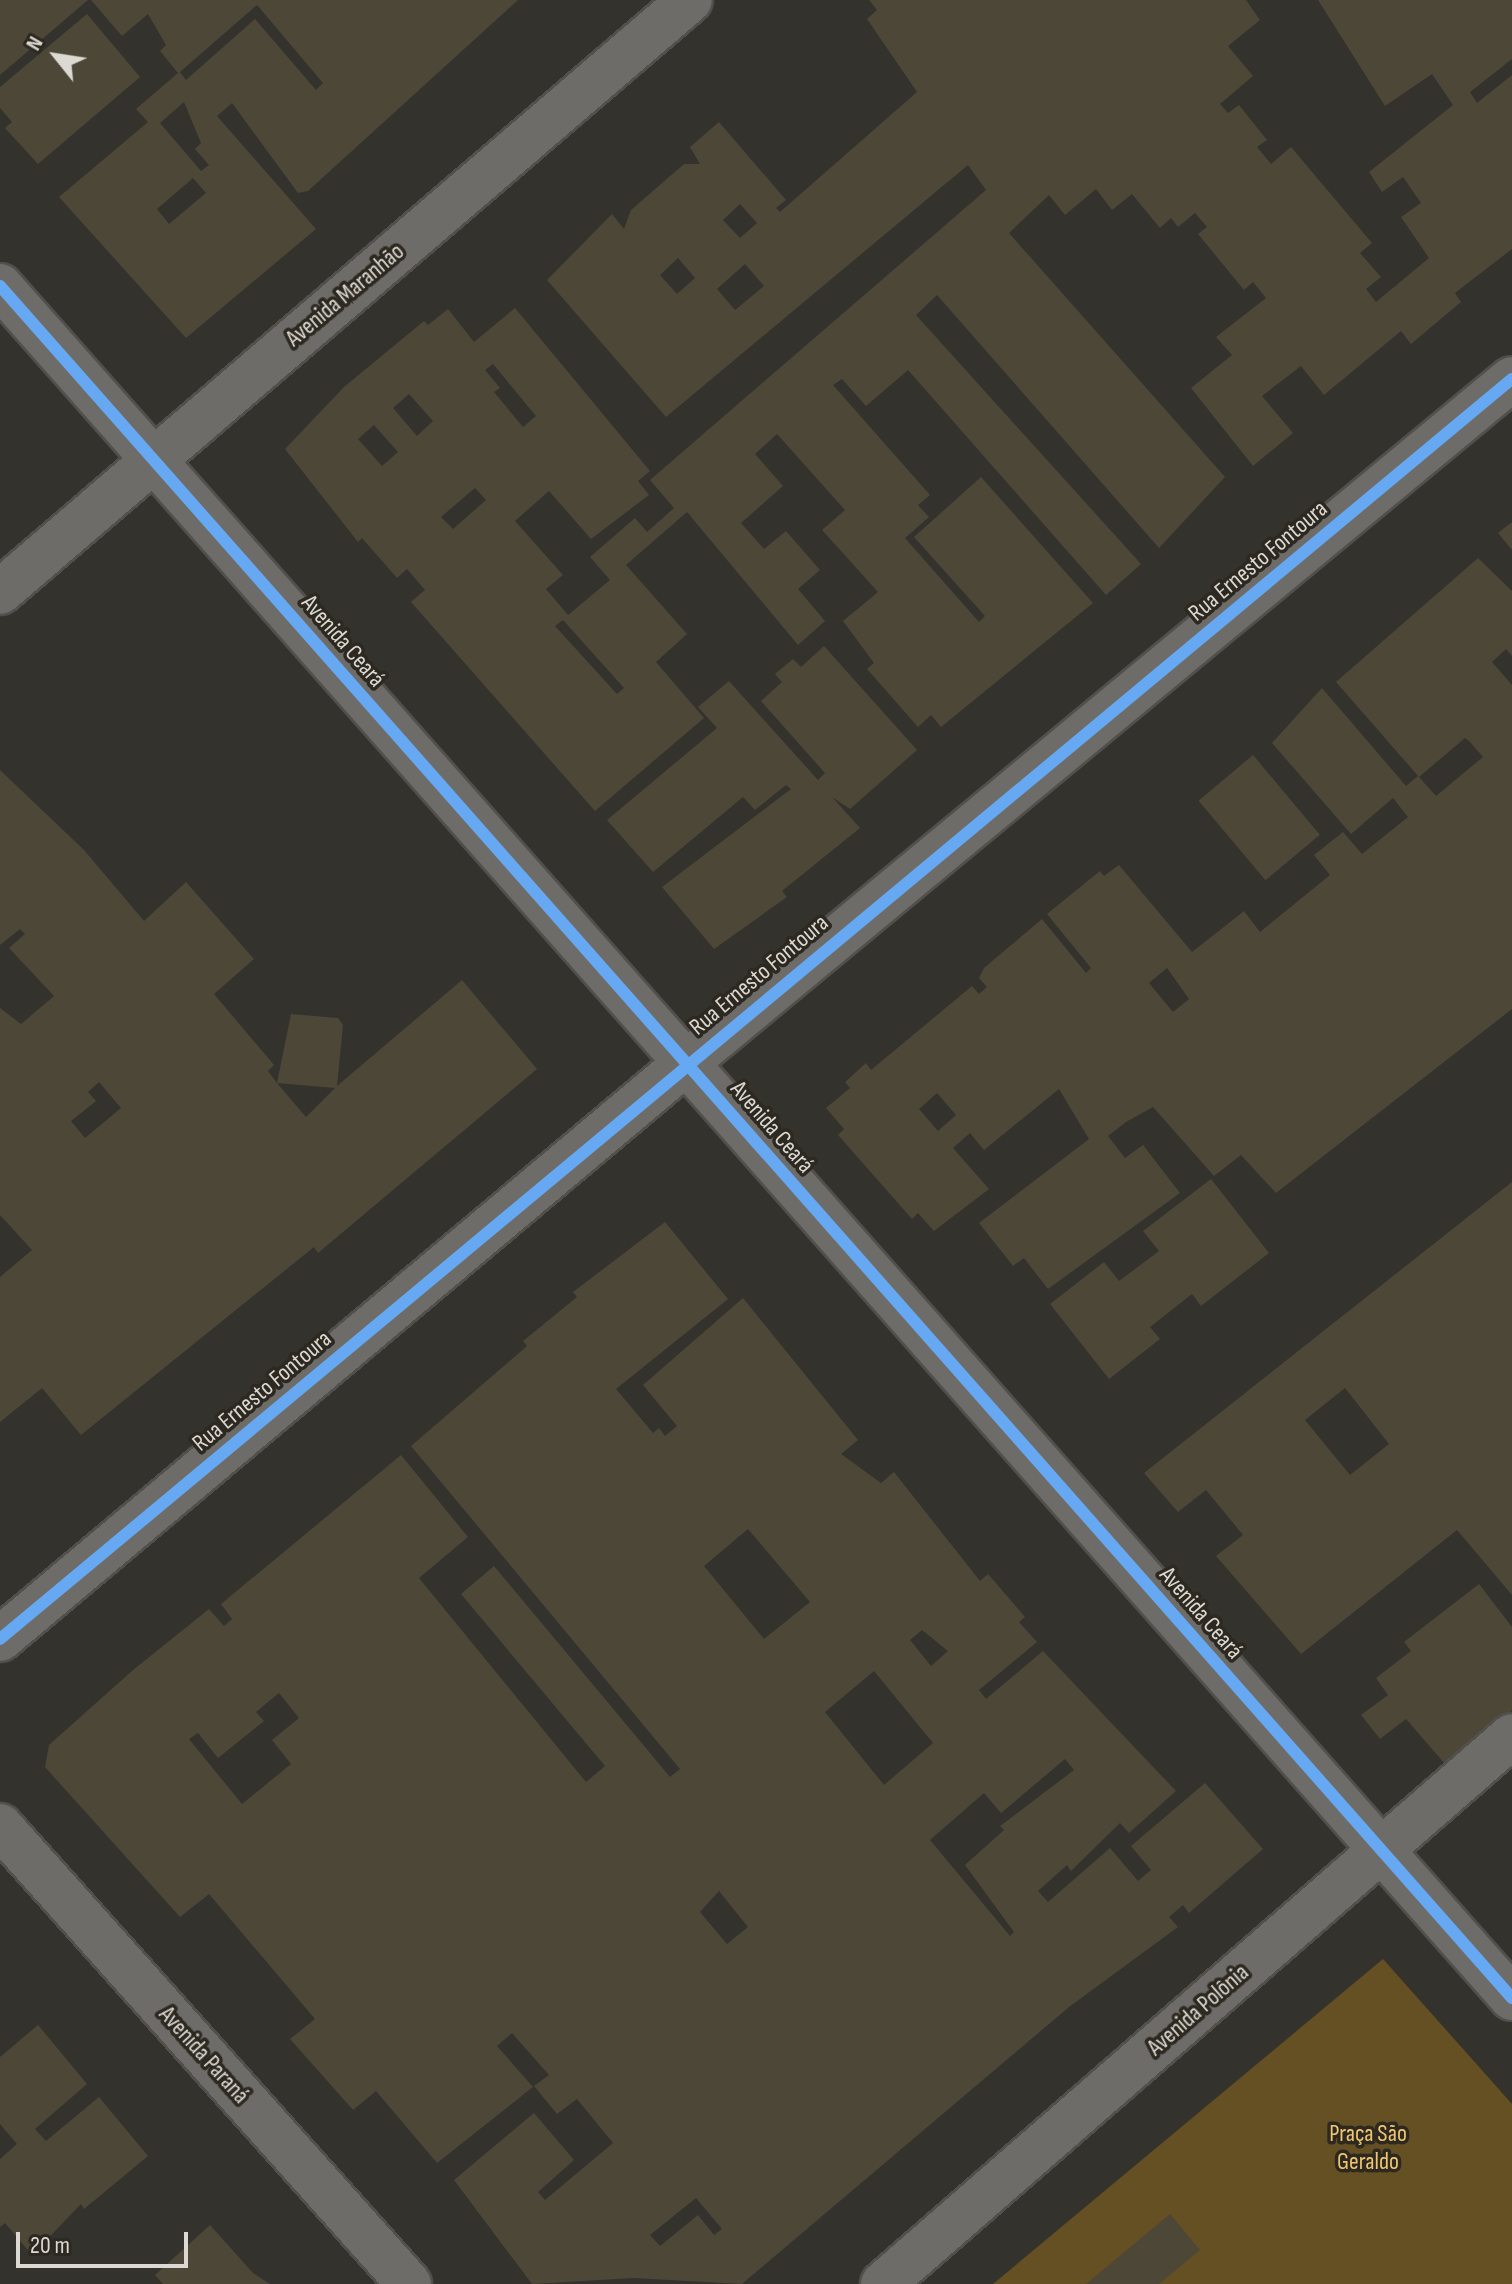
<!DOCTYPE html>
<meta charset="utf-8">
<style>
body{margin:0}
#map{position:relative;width:1512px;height:2284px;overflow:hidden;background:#34322d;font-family:"Sofia Sans Condensed",sans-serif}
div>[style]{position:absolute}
.green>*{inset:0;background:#655024}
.building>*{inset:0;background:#4d4738;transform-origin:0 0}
.roads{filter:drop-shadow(2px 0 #52504c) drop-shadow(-2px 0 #52504c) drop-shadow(0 2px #52504c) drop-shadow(0 -2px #52504c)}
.street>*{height:44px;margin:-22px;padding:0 22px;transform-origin:22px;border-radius:22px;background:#6e6c68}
.secondary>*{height:44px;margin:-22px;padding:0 22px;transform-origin:22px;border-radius:22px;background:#6e6c68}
.cycleway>*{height:12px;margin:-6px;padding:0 6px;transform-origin:6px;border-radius:6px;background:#66a8f1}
span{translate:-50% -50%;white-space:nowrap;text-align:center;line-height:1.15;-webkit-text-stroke:7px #2d2921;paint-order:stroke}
.street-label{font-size:24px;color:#dcd9d3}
.park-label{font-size:24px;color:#f1c670}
.north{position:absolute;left:16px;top:16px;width:80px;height:80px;-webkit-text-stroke:6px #2d2921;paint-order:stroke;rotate:300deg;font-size:22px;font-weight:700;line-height:32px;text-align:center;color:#dcd9d3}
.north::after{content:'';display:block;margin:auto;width:28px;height:36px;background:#dcd9d3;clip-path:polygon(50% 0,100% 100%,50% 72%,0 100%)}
.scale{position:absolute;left:16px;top:2232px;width:172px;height:36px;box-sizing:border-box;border:4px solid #dcd9d3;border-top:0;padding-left:10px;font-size:24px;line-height:28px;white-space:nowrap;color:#dcd9d3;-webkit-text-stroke:6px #2d2921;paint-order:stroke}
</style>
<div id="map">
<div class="green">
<i style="clip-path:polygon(1383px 1959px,1512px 2104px,1512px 2284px,993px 2284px)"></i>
</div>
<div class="building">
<i style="clip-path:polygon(0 0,88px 0,0 75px)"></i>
<i style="clip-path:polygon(evenodd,91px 0,518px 0,308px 191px,298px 193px,232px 103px,217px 116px,316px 229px,186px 338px,59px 197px,148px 122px,136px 109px,178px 73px,160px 51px,166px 45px,148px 14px,122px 36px,91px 0,257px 5px,323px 83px,316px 90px,255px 19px,186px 80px,180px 72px,257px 5px,91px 0,184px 102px,201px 143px,195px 149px,209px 165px,201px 171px,160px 123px,184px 102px,91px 0,193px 178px,206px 193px,169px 224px,157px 209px,193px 178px)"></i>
<i style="clip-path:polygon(evenodd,869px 0,1246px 0,1260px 20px,1228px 46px,1253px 76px,1220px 104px,1228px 113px,1239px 105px,1267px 140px,1257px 147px,1271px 164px,1291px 147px,1372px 243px,1360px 253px,1381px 277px,1366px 289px,1376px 302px,1429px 258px,1401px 217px,1421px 203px,1403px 177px,1382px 192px,1369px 172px,1453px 105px,1432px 74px,1385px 106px,1318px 0,1512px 0,1512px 59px,1470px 92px,1477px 103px,1512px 75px,1512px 249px,1455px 293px,1461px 302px,1411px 344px,1401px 331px,1324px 395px,1301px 366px,1262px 396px,1293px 433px,1253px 466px,1191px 388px,1232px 355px,1216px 337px,1266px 298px,1253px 282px,1244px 290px,1198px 234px,1207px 227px,1195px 213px,1178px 227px,1171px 218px,1160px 228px,1132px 194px,1112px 210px,1096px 189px,1065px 215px,1049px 195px,1009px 233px,1225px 477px,1159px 548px,937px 295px,916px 315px,1141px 564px,1106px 595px,908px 370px,866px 406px,842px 379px,833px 385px,930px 495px,918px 505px,929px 517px,905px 538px,979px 622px,985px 616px,914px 537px,981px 477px,1093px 603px,941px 727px,931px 715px,918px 727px,867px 669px,874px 663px,843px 621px,878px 592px,822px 530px,845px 510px,777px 434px,755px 454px,783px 486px,741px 523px,764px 549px,786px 531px,820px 570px,798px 589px,825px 621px,798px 645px,687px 512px,626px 565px,687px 634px,656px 662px,704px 718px,595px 811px,411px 602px,425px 590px,407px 569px,397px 578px,362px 538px,358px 542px,285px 449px,344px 387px,424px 321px,428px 325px,448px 309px,474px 342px,515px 308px,650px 471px,638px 481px,649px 495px,591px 539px,549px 491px,515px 521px,563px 575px,546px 589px,568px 615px,610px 580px,590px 557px,635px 518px,647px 532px,674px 508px,650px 480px,986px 190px,968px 165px,666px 417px,547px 280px,612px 214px,624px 229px,631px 210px,684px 164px,700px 164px,690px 147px,719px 122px,786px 200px,776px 208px,780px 212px,917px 92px,867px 19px,877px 10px,869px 0,740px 204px,757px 223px,740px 238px,723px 220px,740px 204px,869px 0,678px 258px,695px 278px,677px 294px,660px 275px,678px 258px,869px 0,745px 264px,764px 286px,735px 310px,717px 289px,745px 264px,869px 0,493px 364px,536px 416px,523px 427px,494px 392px,500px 388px,485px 370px,493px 364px,869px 0,409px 394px,433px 421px,417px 436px,393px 408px,409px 394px,869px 0,374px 425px,398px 452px,382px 466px,358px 439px,374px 425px,869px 0,475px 488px,486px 500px,453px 529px,441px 517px,475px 488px,869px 0,563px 620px,624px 688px,617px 694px,555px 626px,563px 620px)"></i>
<i style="clip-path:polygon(87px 14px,140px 77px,38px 164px,5px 128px,12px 122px,0 108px,0 87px)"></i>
<i style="clip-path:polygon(1512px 522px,1512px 550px,1498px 533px)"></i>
<i style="clip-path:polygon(evenodd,1478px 558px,1512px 591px,1512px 656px,1506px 649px,1492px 662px,1512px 685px,1512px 1009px,1276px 1193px,1241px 1155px,1214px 1176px,1153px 1107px,1126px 1122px,1108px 1136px,1125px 1158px,1143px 1145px,1180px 1193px,1048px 1289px,1024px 1258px,1013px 1266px,979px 1223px,1089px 1139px,1059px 1089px,984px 1150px,970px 1133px,953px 1148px,989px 1189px,934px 1231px,918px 1213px,912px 1219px,838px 1135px,844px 1129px,826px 1108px,850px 1088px,845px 1082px,866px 1063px,871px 1070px,972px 986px,979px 994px,987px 987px,979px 978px,984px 968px,1042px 919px,1086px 973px,1091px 968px,1047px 914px,1100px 871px,1104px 876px,1119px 865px,1192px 952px,1244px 911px,1260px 932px,1330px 875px,1314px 855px,1343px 832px,1362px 854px,1408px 817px,1393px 798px,1351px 834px,1272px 743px,1322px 688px,1406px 786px,1418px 776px,1436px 796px,1483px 757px,1470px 742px,1465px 738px,1419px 777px,1336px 682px,1478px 558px,1167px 968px,1189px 999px,1173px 1012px,1149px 983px,1167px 968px,1478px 558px,937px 1093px,956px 1115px,938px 1131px,919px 1109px,937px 1093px)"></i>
<i style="clip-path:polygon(824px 646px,917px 750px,850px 809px,832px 797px,860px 828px,782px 891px,787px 897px,714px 949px,662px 887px,791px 789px,786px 785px,755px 810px,743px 797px,653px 872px,607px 820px,717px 728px,698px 707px,729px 681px,818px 780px,825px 773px,761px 701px,782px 682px,775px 674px,793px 659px,801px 667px)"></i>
<i style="left:1253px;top:755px;width:104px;height:71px;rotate:50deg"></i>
<i style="clip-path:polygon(evenodd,0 770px,84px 850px,144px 921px,186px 882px,254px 959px,214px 994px,274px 1065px,268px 1071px,277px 1083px,291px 1014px,338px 1018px,343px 1025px,337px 1086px,462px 980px,537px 1069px,318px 1253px,314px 1247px,81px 1435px,42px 1388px,0 1422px,0 1277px,32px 1250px,0 1215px,0 1008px,21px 1024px,54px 996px,9px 948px,25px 934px,20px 929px,0 945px,0 770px,99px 1082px,121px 1108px,85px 1138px,71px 1121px,96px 1101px,88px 1092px,99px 1082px,0 770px,277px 1083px,335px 1088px,306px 1117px,277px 1083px)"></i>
<i style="clip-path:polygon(1211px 1179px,1269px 1253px,1201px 1306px,1192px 1294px,1150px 1327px,1160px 1339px,1109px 1379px,1050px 1304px,1104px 1262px,1119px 1281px,1159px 1251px,1143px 1231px)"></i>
<i style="clip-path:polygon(evenodd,1512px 1182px,1512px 1595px,1457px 1530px,1301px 1654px,1216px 1556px,1243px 1535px,1206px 1490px,1178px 1512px,1144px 1473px,1512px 1182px,1345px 1388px,1389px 1444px,1350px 1475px,1305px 1420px,1345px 1388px)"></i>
<i style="clip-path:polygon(evenodd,665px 1222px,728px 1299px,616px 1389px,653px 1433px,659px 1428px,665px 1436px,677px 1426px,643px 1385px,743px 1298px,858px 1440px,841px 1454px,881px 1483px,894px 1472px,980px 1581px,988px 1574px,1025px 1617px,1019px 1622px,1037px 1642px,979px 1690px,986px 1699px,1043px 1651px,1176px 1791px,1129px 1833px,1120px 1823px,1071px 1871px,1067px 1865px,1038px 1891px,1048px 1902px,1110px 1848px,1138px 1881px,1151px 1870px,1131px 1846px,1205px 1783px,1263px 1849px,1189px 1913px,1183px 1905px,1169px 1917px,1178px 1927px,1069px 2007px,742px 2284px,634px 2278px,532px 2284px,454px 2180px,534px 2113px,574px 2160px,538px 2192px,545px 2200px,613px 2143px,577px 2099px,557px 2114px,534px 2086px,549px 2075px,512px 2033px,497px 2046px,533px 2087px,437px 2163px,376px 2091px,353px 2110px,290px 2039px,315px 2019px,209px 1894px,180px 1917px,45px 1767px,49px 1745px,133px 1670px,209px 1609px,224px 1626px,232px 1619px,221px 1604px,401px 1455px,468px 1537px,419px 1578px,586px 1782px,605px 1766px,461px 1594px,494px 1566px,670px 1777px,680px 1769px,411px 1446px,527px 1346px,523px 1341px,577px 1297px,573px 1292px,665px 1222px,748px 1529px,810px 1602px,764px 1639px,704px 1566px,748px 1529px,665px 1222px,922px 1630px,948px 1651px,931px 1666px,910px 1640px,922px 1630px,665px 1222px,874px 1671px,933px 1743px,884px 1785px,825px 1712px,874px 1671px,665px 1222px,279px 1693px,299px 1718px,272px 1740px,291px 1764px,242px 1804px,189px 1739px,198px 1733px,218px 1758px,264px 1721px,256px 1712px,279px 1693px,665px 1222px,1065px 1759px,1074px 1770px,1000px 1826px,1004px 1830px,965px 1865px,1014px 1932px,1010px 1936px,930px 1840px,984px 1793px,1001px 1813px,1065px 1759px,665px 1222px,719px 1891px,748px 1927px,727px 1944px,700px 1912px,719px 1891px,665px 1222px,696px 2198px,722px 2229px,714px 2235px,698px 2215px,660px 2246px,650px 2235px,696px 2198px)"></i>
<i style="clip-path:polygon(1479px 1584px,1512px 1627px,1512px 1710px,1452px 1772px,1406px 1719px,1380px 1739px,1361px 1715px,1388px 1695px,1376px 1678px,1411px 1651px,1404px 1642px)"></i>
<i style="clip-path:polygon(38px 2025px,87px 2084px,35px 2129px,46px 2141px,99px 2097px,148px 2156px,84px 2209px,81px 2204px,32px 2255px,5px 2223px,0 2227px,0 2159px,17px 2144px,0 2124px,0 2057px)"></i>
<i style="clip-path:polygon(1170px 2214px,1200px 2250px,1159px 2284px,1086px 2284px)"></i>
<i style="clip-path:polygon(210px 2225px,253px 2273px,270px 2284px,163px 2284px,155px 2275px)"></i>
</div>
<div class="roads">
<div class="street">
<i style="left:0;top:592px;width:909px;rotate:-40.63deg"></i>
<i style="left:0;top:1639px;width:896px;rotate:-40.02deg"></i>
<i style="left:0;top:1826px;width:614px;rotate:48.23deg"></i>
<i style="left:883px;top:2284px;width:834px;rotate:-41.06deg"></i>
</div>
<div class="secondary">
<i style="left:0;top:286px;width:2284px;rotate:48.55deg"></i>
<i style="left:686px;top:1063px;width:1072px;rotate:-39.63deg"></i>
</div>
</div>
<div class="cycleway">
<i style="left:0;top:286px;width:2284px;rotate:48.55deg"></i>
<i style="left:0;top:1639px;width:1968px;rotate:-39.81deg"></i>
</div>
<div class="street-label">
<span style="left:345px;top:295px;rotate:-40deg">Avenida Maranhão</span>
<span style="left:1258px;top:561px;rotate:-40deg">Rua Ernesto Fontoura</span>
<span style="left:343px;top:641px;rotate:49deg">Avenida Ceará</span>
<span style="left:759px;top:975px;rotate:-40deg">Rua Ernesto Fontoura</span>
<span style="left:772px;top:1127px;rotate:49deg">Avenida Ceará</span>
<span style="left:262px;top:1391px;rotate:-40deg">Rua Ernesto Fontoura</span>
<span style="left:1201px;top:1613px;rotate:49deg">Avenida Ceará</span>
<span style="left:1198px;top:2010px;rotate:-41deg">Avenida Polônia</span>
<span style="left:204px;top:2055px;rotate:48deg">Avenida Paraná</span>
</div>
<div class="park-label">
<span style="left:1368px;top:2148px">Praça São<br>Geraldo</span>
</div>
<div class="north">N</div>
<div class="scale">20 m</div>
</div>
